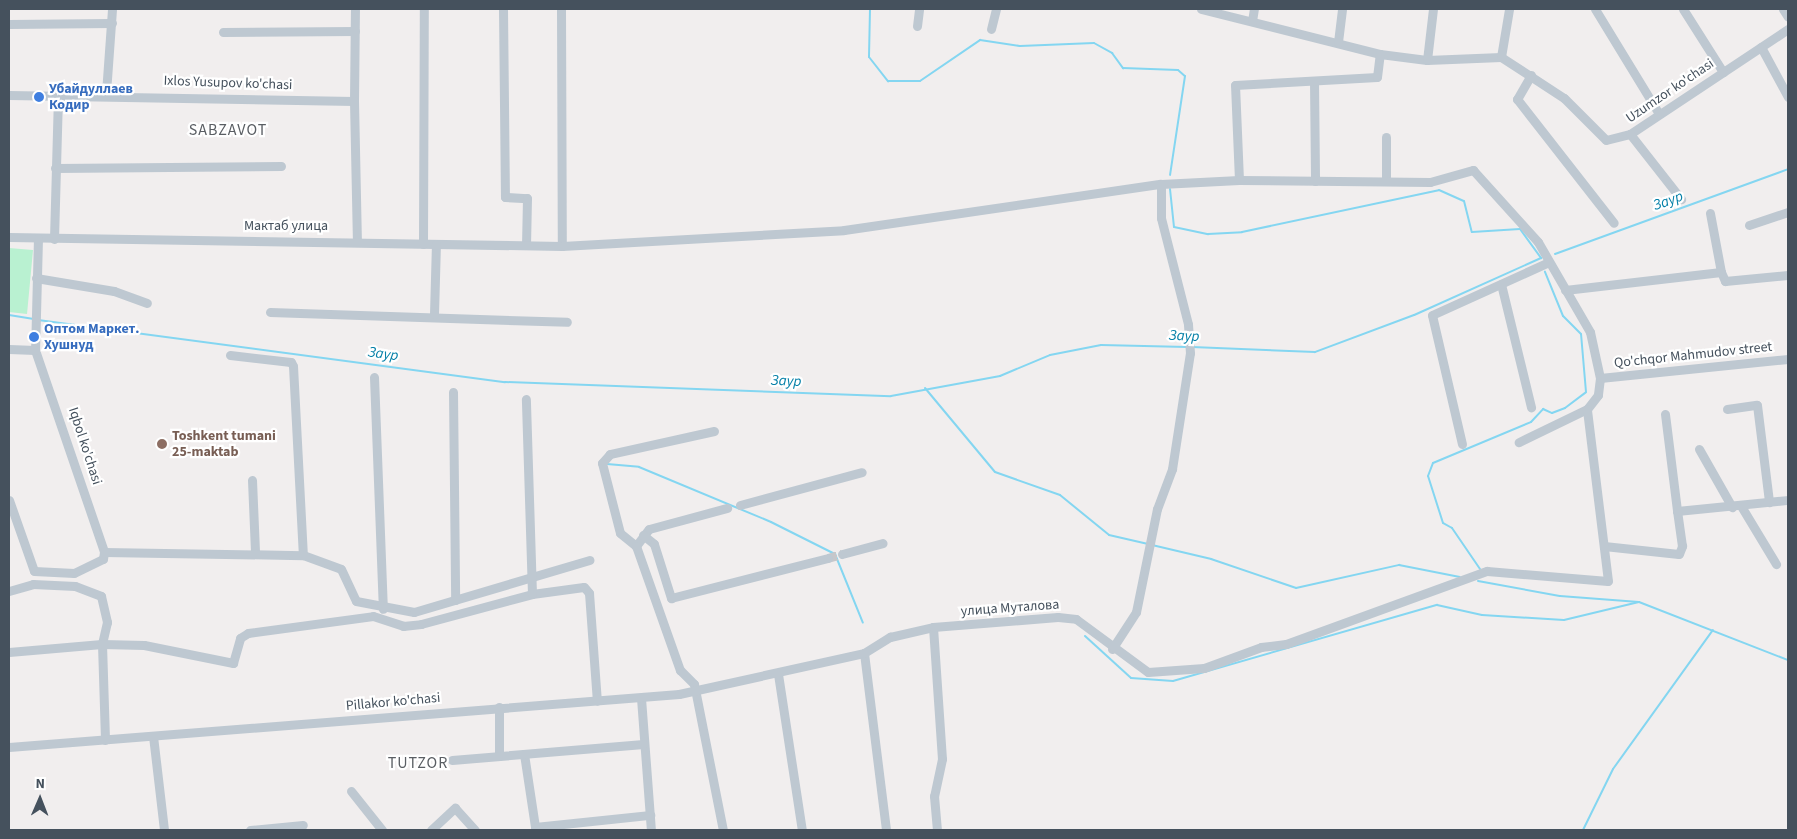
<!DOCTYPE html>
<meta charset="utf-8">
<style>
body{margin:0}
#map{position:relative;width:1797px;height:839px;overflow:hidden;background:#f1eeee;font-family:"Source Sans 3",sans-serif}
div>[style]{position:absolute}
.green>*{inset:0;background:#b9f1d1}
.stream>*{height:2px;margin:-1px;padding:0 1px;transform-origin:1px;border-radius:1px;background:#84d6f1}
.minor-tunnel>*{height:9px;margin-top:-4.5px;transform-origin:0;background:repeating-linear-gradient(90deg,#c6c7ca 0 9px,transparent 0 13.5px)}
.minor>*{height:9px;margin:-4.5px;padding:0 4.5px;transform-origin:4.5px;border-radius:4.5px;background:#bec8d1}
.dots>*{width:14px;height:14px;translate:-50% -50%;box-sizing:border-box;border:2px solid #fff;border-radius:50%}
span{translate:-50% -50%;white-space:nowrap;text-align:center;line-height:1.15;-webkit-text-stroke:4.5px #fff;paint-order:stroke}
.street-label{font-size:14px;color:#45515d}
.shop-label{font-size:14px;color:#366cbe;font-weight:700}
.left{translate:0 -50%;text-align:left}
.education-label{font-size:14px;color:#785e54;font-weight:700}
.water-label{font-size:15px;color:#0580a8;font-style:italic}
.quarter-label{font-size:16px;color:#5a5e63;letter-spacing:1px}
.frame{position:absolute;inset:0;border:10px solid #45515d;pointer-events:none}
.north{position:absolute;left:15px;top:774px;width:50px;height:50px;-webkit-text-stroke:4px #fff;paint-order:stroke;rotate:1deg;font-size:14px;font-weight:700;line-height:20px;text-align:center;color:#45515d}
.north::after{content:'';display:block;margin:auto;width:18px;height:22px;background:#45515d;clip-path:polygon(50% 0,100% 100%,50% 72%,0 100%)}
</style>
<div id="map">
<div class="green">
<i style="clip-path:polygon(9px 248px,33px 250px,27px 314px,9px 312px)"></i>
</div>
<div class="stream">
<i style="left:870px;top:9px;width:48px;rotate:91.2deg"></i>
<i style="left:869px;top:57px;width:31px;rotate:52deg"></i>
<i style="left:888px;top:81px;width:32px"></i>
<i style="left:920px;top:81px;width:73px;rotate:-34.3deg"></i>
<i style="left:980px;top:40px;width:40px;rotate:8.5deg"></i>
<i style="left:1020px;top:46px;width:74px;rotate:-2.3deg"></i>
<i style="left:1094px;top:43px;width:21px;rotate:29deg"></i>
<i style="left:1112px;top:53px;width:19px;rotate:54deg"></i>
<i style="left:1123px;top:68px;width:55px;rotate:2.1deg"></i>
<i style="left:1178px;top:70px;width:9px;rotate:41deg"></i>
<i style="left:1185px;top:76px;width:100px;rotate:98.6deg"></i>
<i style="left:1170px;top:189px;width:38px;rotate:84deg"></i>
<i style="left:1174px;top:227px;width:35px;rotate:12deg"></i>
<i style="left:1208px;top:234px;width:34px;rotate:-3deg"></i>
<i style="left:1242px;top:232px;width:201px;rotate:-12deg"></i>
<i style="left:1439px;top:190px;width:27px;rotate:24deg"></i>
<i style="left:1464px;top:201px;width:32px;rotate:76deg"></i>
<i style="left:1472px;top:232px;width:48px;rotate:-3.6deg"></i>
<i style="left:1520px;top:229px;width:36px;rotate:54deg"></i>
<i style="left:1541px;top:258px;width:139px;rotate:155.8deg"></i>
<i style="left:1414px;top:315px;width:106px;rotate:159.5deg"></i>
<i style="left:1315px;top:352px;width:123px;rotate:-177.7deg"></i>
<i style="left:1555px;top:254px;width:248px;rotate:-20deg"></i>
<i style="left:9px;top:315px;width:25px;rotate:9deg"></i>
<i style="left:38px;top:320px;width:471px;rotate:7.6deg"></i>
<i style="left:505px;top:382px;width:386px;rotate:2.1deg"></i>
<i style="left:891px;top:396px;width:111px;rotate:-10.4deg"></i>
<i style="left:1000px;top:376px;width:54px;rotate:-22.8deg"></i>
<i style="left:1050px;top:355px;width:52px;rotate:-11.1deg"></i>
<i style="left:1101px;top:345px;width:86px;rotate:1.3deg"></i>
<i style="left:925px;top:388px;width:109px;rotate:50.2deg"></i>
<i style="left:995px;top:472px;width:69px;rotate:19.5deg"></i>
<i style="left:1060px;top:495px;width:63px;rotate:39.2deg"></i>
<i style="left:1109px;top:535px;width:39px;rotate:13deg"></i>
<i style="left:607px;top:464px;width:32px;rotate:5deg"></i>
<i style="left:639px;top:467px;width:143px;rotate:22.6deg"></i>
<i style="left:771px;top:522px;width:72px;rotate:26.6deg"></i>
<i style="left:835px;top:554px;width:74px;rotate:67.9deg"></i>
<i style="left:1152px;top:545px;width:61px;rotate:13.3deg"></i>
<i style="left:1211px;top:559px;width:90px;rotate:18.8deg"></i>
<i style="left:1296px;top:588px;width:106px;rotate:-12.6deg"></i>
<i style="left:1399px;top:565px;width:62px;rotate:11.1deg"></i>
<i style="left:1480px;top:569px;width:50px;rotate:-124.3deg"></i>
<i style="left:1452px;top:528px;width:10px;rotate:-151deg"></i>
<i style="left:1443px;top:523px;width:49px;rotate:-107.7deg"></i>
<i style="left:1428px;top:476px;width:14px;rotate:-69deg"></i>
<i style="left:1433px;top:463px;width:106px;rotate:-22.7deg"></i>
<i style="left:1531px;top:422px;width:18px;rotate:-47deg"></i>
<i style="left:1543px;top:409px;width:10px;rotate:24deg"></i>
<i style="left:1552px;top:413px;width:14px;rotate:-21deg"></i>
<i style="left:1565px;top:408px;width:26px;rotate:-37deg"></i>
<i style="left:1586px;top:392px;width:58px;rotate:-94.9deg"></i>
<i style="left:1581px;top:334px;width:25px;rotate:-135deg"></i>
<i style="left:1563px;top:316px;width:48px;rotate:-112.2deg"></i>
<i style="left:1478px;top:581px;width:83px;rotate:10.4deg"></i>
<i style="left:1560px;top:596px;width:79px;rotate:4.3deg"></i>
<i style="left:1639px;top:602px;width:160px;rotate:21.3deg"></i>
<i style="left:1085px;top:636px;width:62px;rotate:42.4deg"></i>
<i style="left:1131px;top:678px;width:42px;rotate:4.1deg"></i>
<i style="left:1173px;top:681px;width:275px;rotate:-16.1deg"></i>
<i style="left:1437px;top:605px;width:46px;rotate:12.5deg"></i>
<i style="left:1482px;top:615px;width:82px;rotate:3.5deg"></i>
<i style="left:1564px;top:620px;width:77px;rotate:-13.5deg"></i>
<i style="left:1583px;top:830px;width:68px;rotate:-63.8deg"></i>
<i style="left:1613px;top:769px;width:171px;rotate:-54.3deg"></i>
</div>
<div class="minor-tunnel">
<i style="left:828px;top:558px;width:15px;rotate:-16deg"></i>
</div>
<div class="minor">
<i style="left:503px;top:9px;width:188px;rotate:89.4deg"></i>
<i style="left:505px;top:197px;width:22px;rotate:3deg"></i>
<i style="left:527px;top:198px;width:47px;rotate:91.2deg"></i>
<i style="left:561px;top:9px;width:237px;rotate:89.8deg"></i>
<i style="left:1201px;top:9px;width:185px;rotate:14.1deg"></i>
<i style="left:1380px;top:54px;width:47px;rotate:7.3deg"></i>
<i style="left:1427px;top:60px;width:74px;rotate:-2.3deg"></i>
<i style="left:1501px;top:57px;width:75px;rotate:33.1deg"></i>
<i style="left:1564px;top:98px;width:59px;rotate:45deg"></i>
<i style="left:1606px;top:140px;width:25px;rotate:-14deg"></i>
<i style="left:1630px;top:134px;width:190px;rotate:-33.6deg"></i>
<i style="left:1595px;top:9px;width:123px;rotate:58.6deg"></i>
<i style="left:1683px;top:9px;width:75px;rotate:57.6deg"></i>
<i style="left:1783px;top:9px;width:9px;rotate:58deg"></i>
<i style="left:1252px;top:21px;width:12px;rotate:-81deg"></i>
<i style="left:9px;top:24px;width:103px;rotate:-0.6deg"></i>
<i style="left:917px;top:26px;width:17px;rotate:-83deg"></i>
<i style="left:991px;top:29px;width:21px;rotate:-76deg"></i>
<i style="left:223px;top:32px;width:132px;rotate:-0.4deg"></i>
<i style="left:1338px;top:42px;width:33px;rotate:-83deg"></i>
<i style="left:1761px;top:47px;width:57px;rotate:61.6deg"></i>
<i style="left:1501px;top:57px;width:49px;rotate:-80.5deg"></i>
<i style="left:1427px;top:60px;width:51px;rotate:-83.3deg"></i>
<i style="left:1531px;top:75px;width:28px;rotate:120deg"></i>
<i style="left:1517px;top:99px;width:157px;rotate:52deg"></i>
<i style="left:1314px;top:81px;width:100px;rotate:89.4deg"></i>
<i style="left:106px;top:93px;width:84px;rotate:-85.9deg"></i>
<i style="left:9px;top:95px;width:345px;rotate:1deg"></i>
<i style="left:354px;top:101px;width:92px;rotate:-89.4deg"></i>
<i style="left:354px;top:101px;width:139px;rotate:88.8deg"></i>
<i style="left:1630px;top:134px;width:83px;rotate:51.9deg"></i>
<i style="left:55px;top:168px;width:226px;rotate:-0.5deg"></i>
<i style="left:1239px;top:180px;width:95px;rotate:-92.4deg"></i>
<i style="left:1235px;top:85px;width:142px;rotate:-3.2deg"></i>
<i style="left:1377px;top:77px;width:23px;rotate:-83deg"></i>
<i style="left:1386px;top:181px;width:44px;rotate:-90deg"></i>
<i style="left:1749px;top:225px;width:41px;rotate:-18.4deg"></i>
<i style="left:9px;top:237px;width:553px;rotate:0.93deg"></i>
<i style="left:562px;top:246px;width:282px;rotate:-3.2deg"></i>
<i style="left:844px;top:230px;width:320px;rotate:-8.3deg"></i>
<i style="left:1161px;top:184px;width:78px;rotate:-2.9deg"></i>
<i style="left:1239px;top:180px;width:191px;rotate:0.6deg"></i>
<i style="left:1430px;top:182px;width:45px;rotate:-15.6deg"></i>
<i style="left:1473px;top:170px;width:97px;rotate:47.9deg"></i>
<i style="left:1538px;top:242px;width:104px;rotate:60deg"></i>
<i style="left:1590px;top:332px;width:47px;rotate:77.7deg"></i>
<i style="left:1600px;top:378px;width:17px;rotate:97deg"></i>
<i style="left:1598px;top:395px;width:18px;rotate:128deg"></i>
<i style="left:1587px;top:409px;width:76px;rotate:154.1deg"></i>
<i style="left:38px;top:238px;width:112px;rotate:91.5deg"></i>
<i style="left:35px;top:350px;width:213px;rotate:71.1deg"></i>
<i style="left:54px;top:239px;width:144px;rotate:-88.4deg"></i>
<i style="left:423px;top:244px;width:235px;rotate:-89.8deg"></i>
<i style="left:1721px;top:272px;width:10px;rotate:66deg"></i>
<i style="left:1725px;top:281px;width:63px;rotate:-5.4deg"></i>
<i style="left:36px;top:278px;width:79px;rotate:9.5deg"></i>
<i style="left:114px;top:291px;width:35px;rotate:20deg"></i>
<i style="left:1501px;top:284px;width:127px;rotate:76.3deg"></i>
<i style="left:1565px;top:290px;width:157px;rotate:-6.6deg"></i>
<i style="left:1721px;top:272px;width:60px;rotate:-100.6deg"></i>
<i style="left:270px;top:312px;width:297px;rotate:1.9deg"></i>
<i style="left:434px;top:314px;width:70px;rotate:-88.4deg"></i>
<i style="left:9px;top:349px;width:26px;rotate:2deg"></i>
<i style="left:230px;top:355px;width:61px;rotate:6.5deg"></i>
<i style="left:291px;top:362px;width:4px;rotate:63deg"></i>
<i style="left:293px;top:366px;width:189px;rotate:87deg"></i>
<i style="left:374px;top:377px;width:232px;rotate:87.8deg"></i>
<i style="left:1600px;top:378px;width:189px;rotate:-5.8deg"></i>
<i style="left:453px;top:392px;width:208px;rotate:89.4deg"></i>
<i style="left:1727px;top:409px;width:30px;rotate:-8deg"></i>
<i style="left:1757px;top:405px;width:98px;rotate:82.9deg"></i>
<i style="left:1665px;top:414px;width:98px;rotate:82.9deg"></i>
<i style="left:714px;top:431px;width:107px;rotate:167.5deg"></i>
<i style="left:610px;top:454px;width:12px;rotate:132deg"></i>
<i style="left:602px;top:463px;width:72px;rotate:75.6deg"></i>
<i style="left:620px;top:533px;width:21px;rotate:39deg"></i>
<i style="left:636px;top:546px;width:21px;rotate:-53deg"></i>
<i style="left:649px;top:529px;width:81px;rotate:-15.1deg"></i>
<i style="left:1462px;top:444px;width:132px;rotate:-103.1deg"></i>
<i style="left:1432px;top:315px;width:128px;rotate:-24.4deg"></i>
<i style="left:1699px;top:449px;width:67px;rotate:60.4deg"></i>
<i style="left:252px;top:480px;width:73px;rotate:87.6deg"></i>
<i style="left:9px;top:500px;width:75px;rotate:70.6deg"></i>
<i style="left:34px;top:571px;width:40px;rotate:2.9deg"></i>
<i style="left:74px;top:573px;width:32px;rotate:-26deg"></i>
<i style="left:103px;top:559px;width:7px;rotate:-82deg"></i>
<i style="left:740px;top:505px;width:126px;rotate:-15.1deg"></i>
<i style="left:1741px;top:506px;width:68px;rotate:58.9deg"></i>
<i style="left:643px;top:535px;width:14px;rotate:39deg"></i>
<i style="left:654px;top:544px;width:57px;rotate:72.5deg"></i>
<i style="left:671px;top:598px;width:162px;rotate:-14.3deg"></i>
<i style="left:636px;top:546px;width:132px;rotate:70.5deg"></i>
<i style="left:680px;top:670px;width:20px;rotate:45deg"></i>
<i style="left:694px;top:684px;width:149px;rotate:78.8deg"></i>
<i style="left:1604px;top:546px;width:75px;rotate:6.1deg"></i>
<i style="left:1679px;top:554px;width:9px;rotate:-69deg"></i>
<i style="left:1682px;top:546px;width:35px;rotate:-98deg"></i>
<i style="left:1677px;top:511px;width:112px;rotate:-5.7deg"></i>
<i style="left:104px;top:552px;width:199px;rotate:0.9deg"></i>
<i style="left:303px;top:555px;width:40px;rotate:20.2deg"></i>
<i style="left:341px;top:569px;width:35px;rotate:65deg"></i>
<i style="left:356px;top:601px;width:59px;rotate:10.7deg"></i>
<i style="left:414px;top:612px;width:183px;rotate:-16.5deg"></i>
<i style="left:842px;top:554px;width:42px;rotate:-15deg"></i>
<i style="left:9px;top:591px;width:25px;rotate:-16deg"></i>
<i style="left:33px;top:584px;width:42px;rotate:2.7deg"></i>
<i style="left:75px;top:586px;width:28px;rotate:21deg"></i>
<i style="left:101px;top:596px;width:27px;rotate:77deg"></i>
<i style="left:107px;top:622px;width:23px;rotate:103deg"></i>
<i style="left:102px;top:644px;width:96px;rotate:88.2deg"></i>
<i style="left:532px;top:594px;width:52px;rotate:-7.7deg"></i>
<i style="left:584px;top:587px;width:8px;rotate:50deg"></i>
<i style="left:589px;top:593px;width:108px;rotate:85.8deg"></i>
<i style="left:933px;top:627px;width:132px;rotate:86.1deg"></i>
<i style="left:942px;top:759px;width:38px;rotate:102deg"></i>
<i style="left:934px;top:796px;width:34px;rotate:85deg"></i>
<i style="left:1112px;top:649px;width:44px;rotate:-57deg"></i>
<i style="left:1136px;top:612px;width:105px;rotate:-78.5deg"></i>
<i style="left:1157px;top:509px;width:43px;rotate:-69.4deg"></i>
<i style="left:1172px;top:469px;width:117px;rotate:-81.2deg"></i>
<i style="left:1190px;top:353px;width:29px;rotate:-94deg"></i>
<i style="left:1188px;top:324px;width:109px;rotate:-104.3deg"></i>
<i style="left:1161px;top:218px;width:34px;rotate:-90deg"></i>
<i style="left:9px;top:652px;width:93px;rotate:-4.9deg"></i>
<i style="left:102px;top:644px;width:42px;rotate:1.4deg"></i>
<i style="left:144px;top:645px;width:91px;rotate:11.4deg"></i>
<i style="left:233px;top:663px;width:26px;rotate:-74deg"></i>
<i style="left:240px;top:638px;width:9px;rotate:-32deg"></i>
<i style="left:248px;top:633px;width:126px;rotate:-7.7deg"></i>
<i style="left:373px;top:616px;width:32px;rotate:18deg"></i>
<i style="left:403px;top:626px;width:18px;rotate:-6deg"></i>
<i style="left:421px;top:624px;width:115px;rotate:-15.1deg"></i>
<i style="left:532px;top:594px;width:195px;rotate:-91.8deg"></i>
<i style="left:864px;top:653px;width:178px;rotate:82.9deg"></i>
<i style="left:778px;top:674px;width:158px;rotate:81.3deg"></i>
<i style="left:641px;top:698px;width:132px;rotate:85.7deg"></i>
<i style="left:153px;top:736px;width:95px;rotate:83.3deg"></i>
<i style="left:9px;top:747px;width:672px;rotate:-4.52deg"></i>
<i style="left:679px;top:694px;width:189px;rotate:-12.5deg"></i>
<i style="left:864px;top:653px;width:31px;rotate:-32deg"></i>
<i style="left:890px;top:637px;width:44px;rotate:-13.1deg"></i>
<i style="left:933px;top:627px;width:125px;rotate:-4.6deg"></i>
<i style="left:1058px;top:617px;width:18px;rotate:6deg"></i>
<i style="left:1076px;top:619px;width:89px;rotate:36.4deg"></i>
<i style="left:1148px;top:672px;width:56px;rotate:-4.1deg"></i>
<i style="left:1204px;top:668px;width:61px;rotate:-20.2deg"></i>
<i style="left:1261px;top:647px;width:25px;rotate:-7deg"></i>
<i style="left:1286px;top:644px;width:214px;rotate:-20deg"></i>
<i style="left:1487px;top:571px;width:121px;rotate:4.7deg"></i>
<i style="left:1608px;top:581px;width:173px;rotate:-97deg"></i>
<i style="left:524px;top:754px;width:74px;rotate:81.4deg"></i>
<i style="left:535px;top:827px;width:116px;rotate:-6deg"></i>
<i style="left:499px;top:756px;width:49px;rotate:-90deg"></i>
<i style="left:452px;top:760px;width:192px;rotate:-4.8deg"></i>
<i style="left:351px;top:791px;width:50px;rotate:51.5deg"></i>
<i style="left:250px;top:830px;width:53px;rotate:-5.4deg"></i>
<i style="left:431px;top:830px;width:33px;rotate:-43deg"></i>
<i style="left:455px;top:808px;width:30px;rotate:48deg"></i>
</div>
<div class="dots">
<i style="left:39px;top:97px;background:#3f7fe0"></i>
<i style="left:34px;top:337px;background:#3f7fe0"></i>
<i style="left:162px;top:444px;background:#8d6e63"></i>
</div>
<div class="street-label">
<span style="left:228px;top:83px;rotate:2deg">Ixlos Yusupov ko'chasi</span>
<span style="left:1670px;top:91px;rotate:-34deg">Uzumzor ko'chasi</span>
<span style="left:286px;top:226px">Мактаб улица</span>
<span style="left:1693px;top:355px;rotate:-6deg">Qo'chqor Mahmudov street</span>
<span style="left:85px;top:446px;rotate:72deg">Iqbol ko'chasi</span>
<span style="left:1010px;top:608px;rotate:-4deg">улица Муталова</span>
<span style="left:393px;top:702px;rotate:-5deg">Pillakor ko'chasi</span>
</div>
<div class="shop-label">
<span class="left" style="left:49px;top:97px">Убайдуллаев<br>Кодир</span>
<span class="left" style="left:44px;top:337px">Оптом Маркет.<br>Хушнуд</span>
</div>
<div class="education-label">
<span class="left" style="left:172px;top:444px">Toshkent tumani<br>25-maktab</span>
</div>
<div class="water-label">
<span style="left:1668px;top:201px;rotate:-20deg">Заур</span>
<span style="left:1184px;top:336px;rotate:2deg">Заур</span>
<span style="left:383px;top:354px;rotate:8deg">Заур</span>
<span style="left:786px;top:381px;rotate:2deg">Заур</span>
</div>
<div class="quarter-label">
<span style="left:228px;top:130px">SABZAVOT</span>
<span style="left:418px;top:763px">TUTZOR</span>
</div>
<div class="frame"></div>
<div class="north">N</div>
</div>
